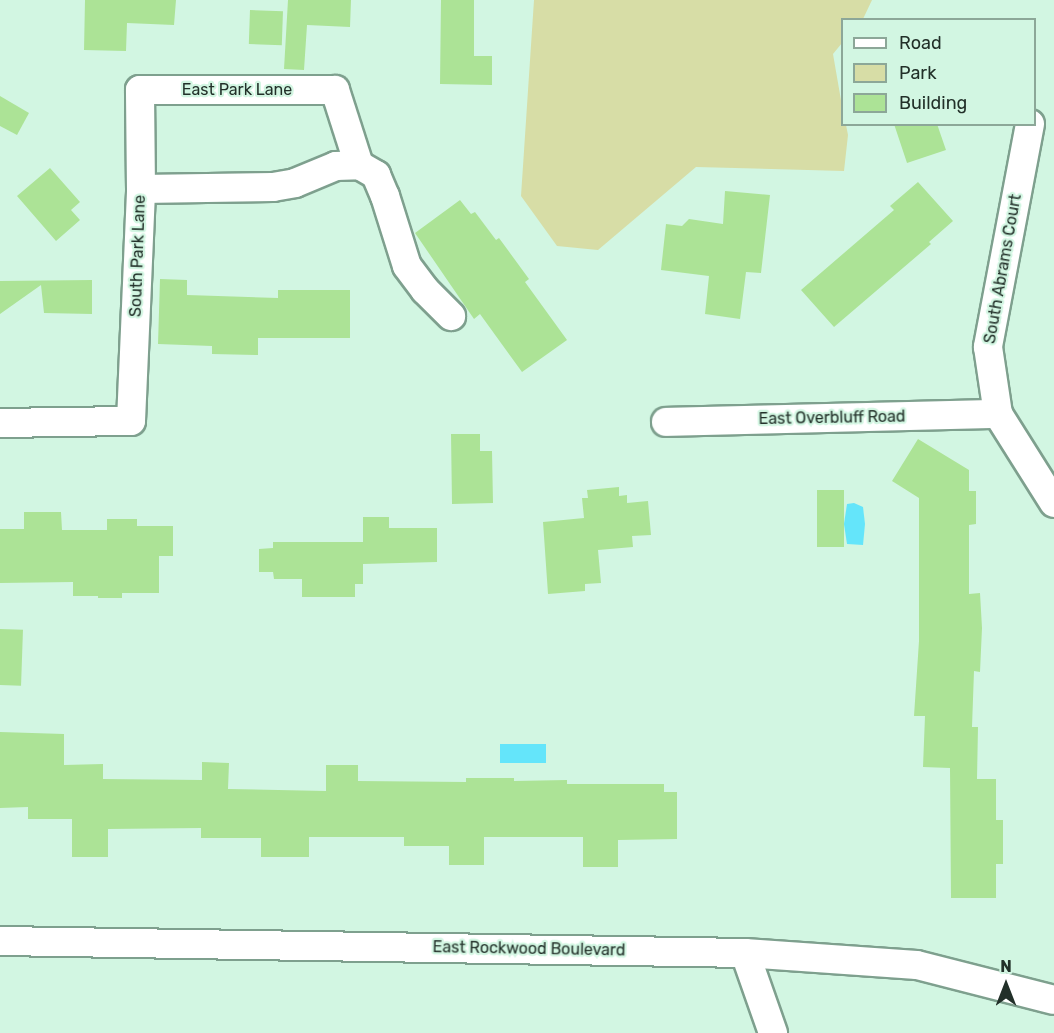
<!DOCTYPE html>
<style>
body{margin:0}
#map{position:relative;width:1054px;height:1033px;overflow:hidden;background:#d2f6e2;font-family:Rubik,sans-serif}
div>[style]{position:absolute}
.green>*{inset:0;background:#d7dda6}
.water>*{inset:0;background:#64e5fa;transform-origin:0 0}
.building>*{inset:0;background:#ace396;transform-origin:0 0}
.roads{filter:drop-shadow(2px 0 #7ea08e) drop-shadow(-2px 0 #7ea08e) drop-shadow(0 2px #7ea08e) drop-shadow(0 -2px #7ea08e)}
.minor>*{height:28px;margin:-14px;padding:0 14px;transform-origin:14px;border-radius:14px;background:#fff}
span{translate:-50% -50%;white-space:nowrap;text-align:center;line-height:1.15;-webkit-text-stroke:4.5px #d2f6e2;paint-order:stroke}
.street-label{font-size:16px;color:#223029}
.legend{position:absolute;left:841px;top:18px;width:195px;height:108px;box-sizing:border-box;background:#d2f6e2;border:2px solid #8ca798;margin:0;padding:8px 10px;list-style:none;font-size:18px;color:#223029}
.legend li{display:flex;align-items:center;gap:12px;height:30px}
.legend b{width:30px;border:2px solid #8ca798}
.north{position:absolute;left:976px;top:955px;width:60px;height:60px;-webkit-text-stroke:4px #d2f6e2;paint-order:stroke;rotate:0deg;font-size:16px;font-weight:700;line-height:24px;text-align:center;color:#223029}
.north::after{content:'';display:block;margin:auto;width:21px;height:27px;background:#223029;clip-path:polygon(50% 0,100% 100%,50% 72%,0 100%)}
</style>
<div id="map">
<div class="green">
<i style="clip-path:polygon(534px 0,872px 0,863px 19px,842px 20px,842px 43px,833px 54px,842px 106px,842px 124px,846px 125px,848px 135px,844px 171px,696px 167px,598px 250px,557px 246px,521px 196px)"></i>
</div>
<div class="water">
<i style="clip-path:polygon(854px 503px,863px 507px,865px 524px,863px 545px,847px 544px,844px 524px,847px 504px)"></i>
<i style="left:500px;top:744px;width:46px;height:19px"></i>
</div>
<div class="building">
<i style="clip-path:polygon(85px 0,176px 0,174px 25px,127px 23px,126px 51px,84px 50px)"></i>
<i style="clip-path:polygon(288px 0,351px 0,350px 27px,307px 25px,304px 70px,284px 69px)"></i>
<i style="clip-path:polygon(441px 0,474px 0,474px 56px,492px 56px,492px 85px,440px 84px)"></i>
<i style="left:250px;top:10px;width:33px;height:34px;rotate:2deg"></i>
<i style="clip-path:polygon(0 96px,29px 113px,17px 135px,0 126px)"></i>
<i style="clip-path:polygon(894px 124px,937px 124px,946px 150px,907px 163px)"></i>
<i style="clip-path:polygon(50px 168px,80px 202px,71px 210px,80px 220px,56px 241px,17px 196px)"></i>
<i style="clip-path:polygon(918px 182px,953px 221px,929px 242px,931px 244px,834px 327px,801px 290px,894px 210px,890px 206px)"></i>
<i style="clip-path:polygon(725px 191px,770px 195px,761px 273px,746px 272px,740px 319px,705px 314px,709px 276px,661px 270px,666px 224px,682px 226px,689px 219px,723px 224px)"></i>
<i style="clip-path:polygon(460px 200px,471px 214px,475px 212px,496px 240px,499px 238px,529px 279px,525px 282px,567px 340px,522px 372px,480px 314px,474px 319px,415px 233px)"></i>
<i style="clip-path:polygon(160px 279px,187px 280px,187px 295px,278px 298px,278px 290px,350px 290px,350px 338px,258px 338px,258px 355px,212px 354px,212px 346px,158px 344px)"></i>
<i style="clip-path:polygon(92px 280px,92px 314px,44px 313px,41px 285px,0 314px,0 281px)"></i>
<i style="clip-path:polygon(451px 434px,480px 434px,480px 451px,492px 451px,493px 503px,452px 504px)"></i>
<i style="clip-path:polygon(918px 439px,969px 470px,969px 491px,976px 491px,976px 524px,969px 525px,969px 594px,980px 593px,982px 628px,980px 672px,974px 671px,972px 727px,978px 727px,977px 779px,996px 779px,996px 820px,1003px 820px,1003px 864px,996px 864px,996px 898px,951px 898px,950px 768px,923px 767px,925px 716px,914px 716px,919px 641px,919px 498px,892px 481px)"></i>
<i style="clip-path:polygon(619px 487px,619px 496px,627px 495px,627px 503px,648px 501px,651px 535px,632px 536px,633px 547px,598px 550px,601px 583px,585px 584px,585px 591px,548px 594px,543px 522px,584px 518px,582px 498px,588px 498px,587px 490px)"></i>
<i style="left:817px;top:490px;width:27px;height:57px"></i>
<i style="clip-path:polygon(24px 512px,61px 512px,62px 530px,107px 530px,107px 519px,137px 519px,137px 526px,173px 526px,173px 556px,159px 556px,159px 593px,122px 593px,122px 598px,98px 598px,98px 596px,73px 596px,73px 582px,0 583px,0 529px,24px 529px)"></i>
<i style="clip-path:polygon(363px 517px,389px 517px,389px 528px,437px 528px,437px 562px,363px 564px,363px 584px,355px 584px,355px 597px,302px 597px,302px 579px,274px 579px,273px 572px,259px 572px,259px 549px,273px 548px,273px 542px,363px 542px)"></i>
<i style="left:0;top:629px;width:23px;height:56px;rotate:2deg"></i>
<i style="clip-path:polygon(0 732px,64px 734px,64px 765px,103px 764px,103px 779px,202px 780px,202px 762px,229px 763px,228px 789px,326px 791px,326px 765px,358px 765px,358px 781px,466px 782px,466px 778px,514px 778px,514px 781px,567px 780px,567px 784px,664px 784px,664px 792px,677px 792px,677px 839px,618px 840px,618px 867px,583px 867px,583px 837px,484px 837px,484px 865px,449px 865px,449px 846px,404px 846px,404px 837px,309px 837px,309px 857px,261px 857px,261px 838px,201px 838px,201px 828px,108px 829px,108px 857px,72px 857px,72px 819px,28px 819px,28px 807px,0 808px)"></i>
</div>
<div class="roads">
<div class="minor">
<i style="left:1030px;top:124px;width:227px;rotate:100.7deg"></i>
<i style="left:988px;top:347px;width:68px;rotate:81.5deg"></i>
<i style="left:998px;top:414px;width:105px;rotate:57.8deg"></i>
<i style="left:141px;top:189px;width:132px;rotate:-0.9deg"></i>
<i style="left:273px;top:187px;width:22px;rotate:-10deg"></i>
<i style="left:295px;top:183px;width:44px;rotate:-22.5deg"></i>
<i style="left:336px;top:166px;width:23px;rotate:-2deg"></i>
<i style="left:359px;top:165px;width:20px;rotate:30deg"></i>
<i style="left:376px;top:175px;width:23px;rotate:67deg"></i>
<i style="left:385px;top:196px;width:73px;rotate:72.6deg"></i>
<i style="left:407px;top:266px;width:30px;rotate:53deg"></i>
<i style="left:425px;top:290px;width:37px;rotate:45deg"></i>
<i style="left:666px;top:422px;width:332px;rotate:-1.4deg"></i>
<i style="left:0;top:423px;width:131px;rotate:-0.9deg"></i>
<i style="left:131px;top:421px;width:232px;rotate:-87.5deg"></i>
<i style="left:141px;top:189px;width:99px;rotate:-90.6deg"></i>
<i style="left:140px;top:90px;width:195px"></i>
<i style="left:335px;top:90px;width:79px;rotate:72.3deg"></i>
<i style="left:0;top:941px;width:745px;rotate:0.92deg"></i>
<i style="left:745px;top:953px;width:172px;rotate:4deg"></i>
<i style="left:917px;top:965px;width:141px;rotate:14.3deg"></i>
<i style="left:745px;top:953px;width:85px;rotate:70.7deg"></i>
</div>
</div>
<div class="street-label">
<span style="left:237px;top:90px">East Park Lane</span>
<span style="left:138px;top:256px;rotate:-88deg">South Park Lane</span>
<span style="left:1003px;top:269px;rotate:-80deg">South Abrams Court</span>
<span style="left:832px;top:418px;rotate:-1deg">East Overbluff Road</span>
<span style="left:529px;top:949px;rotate:1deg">East Rockwood Boulevard</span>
</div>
<ul class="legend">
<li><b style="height:8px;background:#fff"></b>Road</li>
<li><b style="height:16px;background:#d7dda6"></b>Park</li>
<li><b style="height:16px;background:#ace396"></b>Building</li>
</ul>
<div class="north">N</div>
</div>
